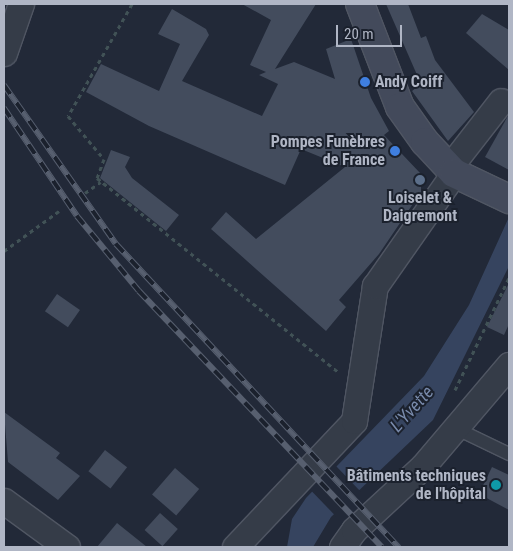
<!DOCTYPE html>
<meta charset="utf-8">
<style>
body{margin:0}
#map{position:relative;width:513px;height:551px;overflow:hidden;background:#222938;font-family:"Roboto Condensed",sans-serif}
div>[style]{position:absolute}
.water>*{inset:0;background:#36445f}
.pier>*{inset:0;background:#222938;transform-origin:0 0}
.building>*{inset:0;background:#434c5d;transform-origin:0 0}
.path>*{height:3px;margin-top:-1.5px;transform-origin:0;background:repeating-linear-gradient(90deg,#415256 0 4px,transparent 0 8px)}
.roads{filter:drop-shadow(1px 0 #505663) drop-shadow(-1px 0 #505663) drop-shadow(0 1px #505663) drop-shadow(0 -1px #505663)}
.service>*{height:12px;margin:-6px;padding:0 6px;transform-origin:6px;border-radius:6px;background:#353c48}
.minor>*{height:25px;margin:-12.5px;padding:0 12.5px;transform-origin:12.5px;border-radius:12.5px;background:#353c48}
.secondary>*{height:28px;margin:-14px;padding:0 14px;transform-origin:14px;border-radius:14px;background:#434a5b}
.rail>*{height:5.5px;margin-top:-2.75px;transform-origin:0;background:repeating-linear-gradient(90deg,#1b212d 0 11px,#575f6f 0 22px);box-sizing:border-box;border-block:1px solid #575f6f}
.dots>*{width:14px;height:14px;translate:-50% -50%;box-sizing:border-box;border:2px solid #1b212d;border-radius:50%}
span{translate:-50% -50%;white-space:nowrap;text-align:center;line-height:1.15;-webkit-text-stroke:4px #1b212d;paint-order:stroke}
.poi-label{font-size:16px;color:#b0b6c5;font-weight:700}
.left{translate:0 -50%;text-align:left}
.right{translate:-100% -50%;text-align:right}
.water-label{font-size:18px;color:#798bac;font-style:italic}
.frame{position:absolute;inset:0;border:5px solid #b0b6c5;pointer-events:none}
.scale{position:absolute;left:336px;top:25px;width:66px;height:22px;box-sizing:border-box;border:2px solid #b0b6c5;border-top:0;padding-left:6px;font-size:15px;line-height:18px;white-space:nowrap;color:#b0b6c5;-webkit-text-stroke:4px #1b212d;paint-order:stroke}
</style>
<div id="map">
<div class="water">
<i style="clip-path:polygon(509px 217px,509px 266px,433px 420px,331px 517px,313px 547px,287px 547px,292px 519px,306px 498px,424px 376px,469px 305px)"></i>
</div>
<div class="pier">
<i style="left:336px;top:466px;width:36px;height:35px;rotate:46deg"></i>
</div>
<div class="building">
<i style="clip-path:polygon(242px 4px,316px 4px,275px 69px,294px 62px,335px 79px,326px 49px,351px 39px,371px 98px,389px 131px,384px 135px,421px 174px,421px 192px,379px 254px,339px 300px,346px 307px,326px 331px,211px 229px,226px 212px,256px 239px,345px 167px,301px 149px,285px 185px,149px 126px,86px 92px,101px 64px,159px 91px,180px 44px,158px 34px,172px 9px,206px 29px,209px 35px,182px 81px,262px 116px,278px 84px,259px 75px,266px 72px,250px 65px,271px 20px)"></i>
<i style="clip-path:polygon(386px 4px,408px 4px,421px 38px,426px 36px,435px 60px,474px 112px,448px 141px,412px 91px,421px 84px)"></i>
<i style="clip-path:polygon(482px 14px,509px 30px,509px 70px,466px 33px)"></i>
<i style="clip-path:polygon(509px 114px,509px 170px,485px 157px)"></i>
<i style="clip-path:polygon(111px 150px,130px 157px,125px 167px,132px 178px,179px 215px,166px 231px,100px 178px)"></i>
<i style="clip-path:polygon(509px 283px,509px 324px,504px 335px,487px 327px)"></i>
<i style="left:57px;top:294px;width:28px;height:21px;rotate:35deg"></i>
<i style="clip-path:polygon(4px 412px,60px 453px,56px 458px,80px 476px,58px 500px,8px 462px)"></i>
<i style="left:105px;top:450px;width:28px;height:27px;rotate:38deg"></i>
<i style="clip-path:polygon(492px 467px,509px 475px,509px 510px,479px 494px)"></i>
<i style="left:175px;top:468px;width:32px;height:35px;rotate:41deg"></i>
<i style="left:160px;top:513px;width:24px;height:23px;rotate:42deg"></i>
<i style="clip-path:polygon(117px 523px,147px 547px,97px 547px)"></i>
</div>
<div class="path">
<i style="left:132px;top:4px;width:129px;rotate:119.7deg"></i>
<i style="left:68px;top:116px;width:56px;rotate:50.1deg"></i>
<i style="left:104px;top:159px;width:20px;rotate:110deg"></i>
<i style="left:97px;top:178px;width:309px;rotate:38.8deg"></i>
<i style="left:85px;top:193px;width:19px;rotate:-35deg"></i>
<i style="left:4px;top:251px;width:68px;rotate:-36deg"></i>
<i style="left:455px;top:390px;width:124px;rotate:-64.3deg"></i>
</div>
<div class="roads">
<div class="service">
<i style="left:455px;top:428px;width:60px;rotate:25.7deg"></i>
</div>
<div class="minor">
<i style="left:4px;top:53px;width:52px;rotate:-70.9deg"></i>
<i style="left:448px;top:169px;width:86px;rotate:-52.1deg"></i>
<i style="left:4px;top:501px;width:78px;rotate:36.1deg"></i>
<i style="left:235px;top:547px;width:173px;rotate:-46.6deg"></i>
<i style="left:354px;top:421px;width:137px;rotate:-81.2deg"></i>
<i style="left:375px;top:286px;width:138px;rotate:-55deg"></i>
<i style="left:342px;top:547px;width:21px;rotate:-55deg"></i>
<i style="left:354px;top:530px;width:94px;rotate:-42.8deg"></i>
<i style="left:423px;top:466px;width:133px;rotate:-49.6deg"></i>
</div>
<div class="secondary">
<i style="left:360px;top:4px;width:110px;rotate:68.8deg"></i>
<i style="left:400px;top:107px;width:43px;rotate:54.5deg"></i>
<i style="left:425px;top:142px;width:42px;rotate:46.9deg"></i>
<i style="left:454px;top:173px;width:61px;rotate:25.3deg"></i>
</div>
</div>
<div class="rail">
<i style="left:4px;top:85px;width:194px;rotate:54.8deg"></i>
<i style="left:116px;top:244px;width:415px;rotate:47deg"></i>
<i style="left:4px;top:108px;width:130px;rotate:55.9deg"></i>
<i style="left:77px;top:216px;width:97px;rotate:50.4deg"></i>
<i style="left:139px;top:291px;width:353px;rotate:46.5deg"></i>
</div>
<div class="dots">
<i style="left:365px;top:82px;background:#3f7fe0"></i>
<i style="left:395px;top:151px;background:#3f7fe0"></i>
<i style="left:420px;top:180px;background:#5c6f8a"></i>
<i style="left:496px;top:485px;background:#0f9aa8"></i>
</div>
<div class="poi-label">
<span class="left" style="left:375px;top:82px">Andy Coiff</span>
<span class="right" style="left:385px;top:151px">Pompes Funèbres<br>de France</span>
<span style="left:420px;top:207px">Loiselet &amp;<br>Daigremont</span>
<span class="right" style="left:486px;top:485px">Bâtiments techniques<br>de l'hôpital</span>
</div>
<div class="water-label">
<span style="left:412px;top:409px;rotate:-48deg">L'Yvette</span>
</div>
<div class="frame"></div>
<div class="scale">20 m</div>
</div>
